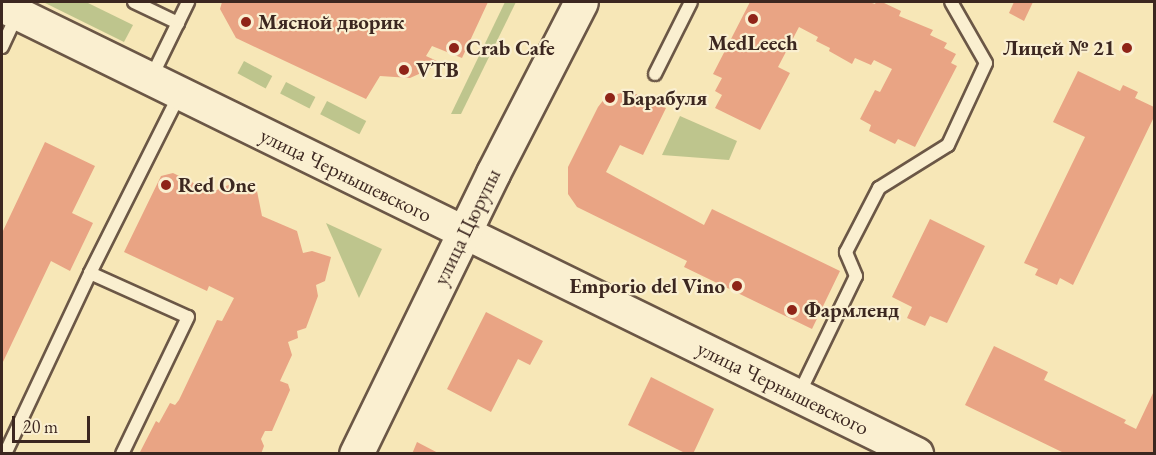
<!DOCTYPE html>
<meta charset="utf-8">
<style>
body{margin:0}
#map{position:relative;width:1156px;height:455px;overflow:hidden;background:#f7e7b7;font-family:"EB Garamond",serif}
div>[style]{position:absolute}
.green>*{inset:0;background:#bec58d;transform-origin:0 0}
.building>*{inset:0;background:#e9a484}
.roads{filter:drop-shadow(2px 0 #6b5746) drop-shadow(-2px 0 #6b5746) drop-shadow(0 2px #6b5746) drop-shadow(0 -2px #6b5746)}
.service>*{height:12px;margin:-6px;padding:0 6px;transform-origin:6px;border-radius:6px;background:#faefd0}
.tertiary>*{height:32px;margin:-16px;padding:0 16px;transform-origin:16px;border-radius:16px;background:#faefd0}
.secondary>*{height:33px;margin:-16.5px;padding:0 16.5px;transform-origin:16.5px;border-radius:16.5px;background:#faefd0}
.dots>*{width:16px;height:16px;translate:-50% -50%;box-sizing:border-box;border:3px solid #faefd0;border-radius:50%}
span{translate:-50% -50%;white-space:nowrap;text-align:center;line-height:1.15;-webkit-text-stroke:4.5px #faefd0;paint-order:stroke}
.poi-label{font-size:21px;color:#3c2720;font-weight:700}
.left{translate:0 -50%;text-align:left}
.right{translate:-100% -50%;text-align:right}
.street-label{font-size:21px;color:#3c2720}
.frame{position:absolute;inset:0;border:3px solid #3c2720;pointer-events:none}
.scale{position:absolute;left:12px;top:416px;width:78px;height:27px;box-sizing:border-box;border:3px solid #3c2720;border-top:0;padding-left:8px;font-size:18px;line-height:21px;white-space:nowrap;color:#3c2720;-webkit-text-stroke:4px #faefd0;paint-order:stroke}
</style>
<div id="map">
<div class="green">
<i style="clip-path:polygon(43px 2px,86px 2px,133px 25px,124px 42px)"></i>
<i style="clip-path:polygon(505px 2px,516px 2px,461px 114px,451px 114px)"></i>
<i style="left:244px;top:61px;width:32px;height:14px;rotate:28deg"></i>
<i style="left:286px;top:82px;width:33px;height:13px;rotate:27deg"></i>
<i style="left:327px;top:101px;width:44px;height:15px;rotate:27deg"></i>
<i style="clip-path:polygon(680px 116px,737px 141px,729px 160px,662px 155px)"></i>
<i style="clip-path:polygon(326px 223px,382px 249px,359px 298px)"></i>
</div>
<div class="building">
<i style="clip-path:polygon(222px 2px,488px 2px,462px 58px,432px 46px,426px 56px,437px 61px,430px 69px,410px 78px,380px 76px,366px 99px,236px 38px,220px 9px)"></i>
<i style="clip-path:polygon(750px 2px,869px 2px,875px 4px,876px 2px,882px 2px,901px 11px,899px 16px,933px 30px,930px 35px,947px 43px,944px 48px,956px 54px,951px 63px,957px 66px,915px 147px,898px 139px,895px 144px,869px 131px,871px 125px,860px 119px,875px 90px,880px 92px,892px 69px,874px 60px,871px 65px,855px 58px,852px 64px,829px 51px,830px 48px,816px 41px,818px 37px,799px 27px,778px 67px,790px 73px,760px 130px,715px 108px,722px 95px,715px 91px,722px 78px,713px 74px)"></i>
<i style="clip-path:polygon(1014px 2px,1033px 2px,1024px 21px,1009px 13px)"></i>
<i style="clip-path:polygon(1078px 71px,1120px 91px,1123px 85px,1138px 92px,1135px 98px,1154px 107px,1154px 117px,1073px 285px,1060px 278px,1057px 285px,1035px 275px,1038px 269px,1024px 263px,1085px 137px,1053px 122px)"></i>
<i style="clip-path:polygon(624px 92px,636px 94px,666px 108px,643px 155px,620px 145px,606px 172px,704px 225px,712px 209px,840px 271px,812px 329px,684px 267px,687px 261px,577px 207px,568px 194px,568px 167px,598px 107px,605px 98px)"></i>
<i style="clip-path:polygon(45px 142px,95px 166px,72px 213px,93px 223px,70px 271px,51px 261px,2px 364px,2px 233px)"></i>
<i style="clip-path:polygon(173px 173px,212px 192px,238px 181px,257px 191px,262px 216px,297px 231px,303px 253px,312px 251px,331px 257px,325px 281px,316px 285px,318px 296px,306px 328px,297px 331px,298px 338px,288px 342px,292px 355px,280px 381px,288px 384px,290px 390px,272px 431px,265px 431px,261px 439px,264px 446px,261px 454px,139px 454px,156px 421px,159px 423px,170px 403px,175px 405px,179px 400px,217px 320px,222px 321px,234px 298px,209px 286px,207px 291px,124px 252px,161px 176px)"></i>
<i style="clip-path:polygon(930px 219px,985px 246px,947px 323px,930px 316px,925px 326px,907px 318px,912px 307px,892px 297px)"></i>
<i style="clip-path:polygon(486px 312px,543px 341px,530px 365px,518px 359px,491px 412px,447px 389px)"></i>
<i style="clip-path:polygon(994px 346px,1048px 372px,1044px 380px,1126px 420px,1124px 423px,1136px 429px,1154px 391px,1154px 454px,1066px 454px,965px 405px)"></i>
<i style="clip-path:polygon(651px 377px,714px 409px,693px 454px,687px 454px,628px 425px)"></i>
<i style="clip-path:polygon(417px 442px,440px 454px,412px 454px)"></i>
</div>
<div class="roads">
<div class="service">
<i style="left:134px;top:2px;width:49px;rotate:25.5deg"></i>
<i style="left:2px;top:47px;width:35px;rotate:-65deg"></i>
<i style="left:655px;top:74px;width:80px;rotate:-63.4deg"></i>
<i style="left:151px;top:78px;width:85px;rotate:-64deg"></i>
<i style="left:90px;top:273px;width:107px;rotate:24.2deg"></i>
<i style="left:188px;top:317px;width:152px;rotate:115.7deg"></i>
<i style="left:798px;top:396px;width:133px;rotate:-64.2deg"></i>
<i style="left:856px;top:276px;width:26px;rotate:-113deg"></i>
<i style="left:846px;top:252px;width:72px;rotate:-62.7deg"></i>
<i style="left:879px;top:188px;width:81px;rotate:-31.9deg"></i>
<i style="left:948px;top:145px;width:90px;rotate:-65.1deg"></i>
<i style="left:986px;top:63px;width:70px;rotate:-119.8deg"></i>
<i style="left:5px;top:454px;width:200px;rotate:-64.8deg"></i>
<i style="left:90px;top:273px;width:201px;rotate:-63.4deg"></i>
</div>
<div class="tertiary">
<i style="left:2px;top:6px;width:1019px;rotate:26.09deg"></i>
</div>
<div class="secondary">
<i style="left:356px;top:454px;width:313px;rotate:-64deg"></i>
<i style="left:493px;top:173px;width:192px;rotate:-62.8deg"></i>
</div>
</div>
<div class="dots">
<i style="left:753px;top:19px;background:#8f2418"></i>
<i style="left:246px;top:22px;background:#8f2418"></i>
<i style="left:454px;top:48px;background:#8f2418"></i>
<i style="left:1127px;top:48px;background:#8f2418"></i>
<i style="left:404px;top:70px;background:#8f2418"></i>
<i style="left:610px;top:98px;background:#8f2418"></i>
<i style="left:166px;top:185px;background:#8f2418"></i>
<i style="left:737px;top:286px;background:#8f2418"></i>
<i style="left:792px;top:310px;background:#8f2418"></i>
</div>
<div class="poi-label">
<span class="left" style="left:258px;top:22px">Мясной дворик</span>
<span style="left:753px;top:43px">MedLeech</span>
<span class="left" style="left:466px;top:48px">Crab Cafe</span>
<span class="right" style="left:1115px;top:48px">Лицей № 21</span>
<span class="left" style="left:416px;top:70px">VTB</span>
<span class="left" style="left:622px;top:98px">Барабуля</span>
<span class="left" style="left:178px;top:185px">Red One</span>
<span class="right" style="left:725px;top:286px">Emporio del Vino</span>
<span class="left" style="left:804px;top:310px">Фармленд</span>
</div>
<div class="street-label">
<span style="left:346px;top:175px;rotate:26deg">улица Чернышевского</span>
<span style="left:467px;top:227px;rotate:-64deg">улица Цюрупы</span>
<span style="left:783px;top:388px;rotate:26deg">улица Чернышевского</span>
</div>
<div class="frame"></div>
<div class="scale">20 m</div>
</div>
